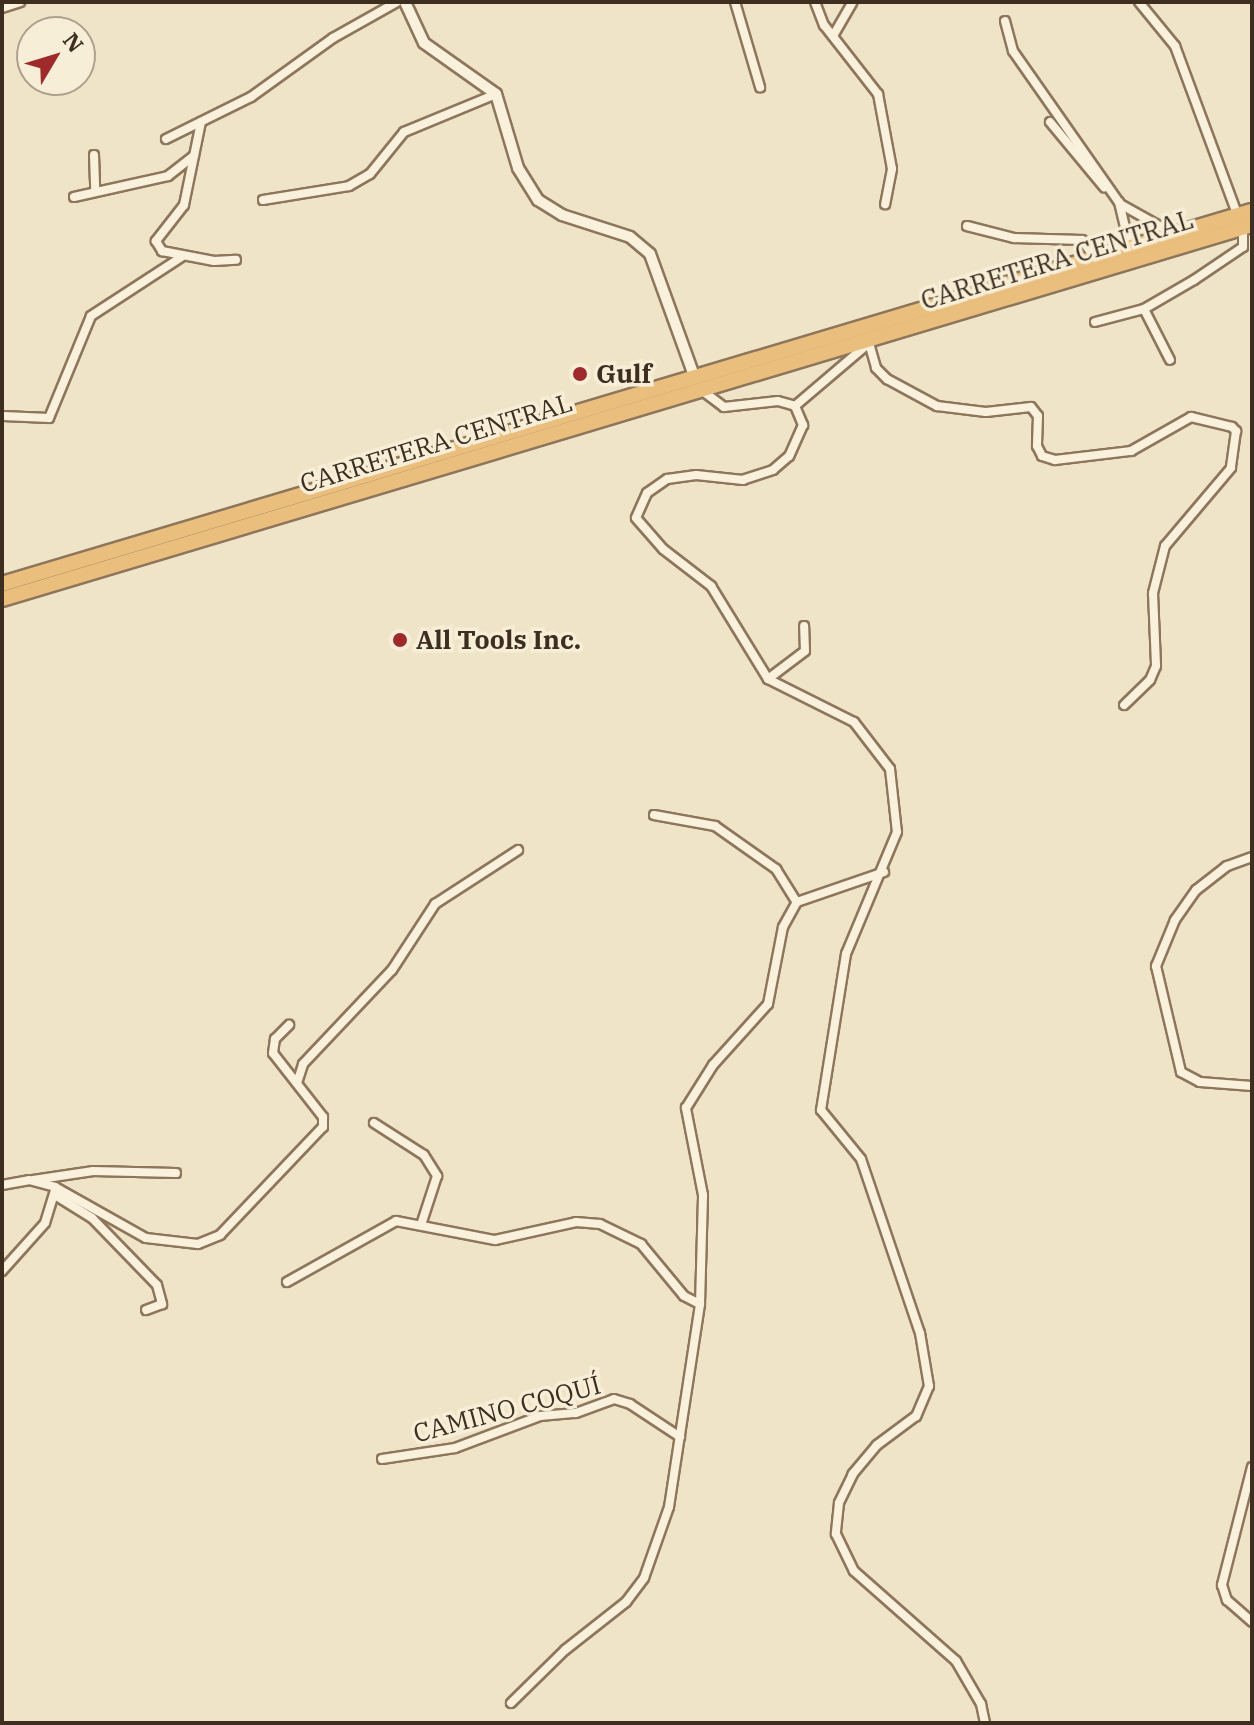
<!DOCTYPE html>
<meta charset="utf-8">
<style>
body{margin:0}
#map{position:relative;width:1254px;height:1725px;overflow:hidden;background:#f0e4c8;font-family:"IBM Plex Serif",serif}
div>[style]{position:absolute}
.roads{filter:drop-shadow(2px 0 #8d765c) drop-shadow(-2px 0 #8d765c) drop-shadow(0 2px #8d765c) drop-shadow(0 -2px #8d765c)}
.minor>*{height:8px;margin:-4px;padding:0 4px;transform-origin:4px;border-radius:4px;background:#faf1dc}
.tertiary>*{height:10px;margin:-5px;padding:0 5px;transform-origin:5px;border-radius:5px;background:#faf1dc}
.trunk>*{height:14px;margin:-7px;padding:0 7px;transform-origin:7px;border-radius:7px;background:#eabe7c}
.dots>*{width:22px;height:22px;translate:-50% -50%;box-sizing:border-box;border:4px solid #f7eed8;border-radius:50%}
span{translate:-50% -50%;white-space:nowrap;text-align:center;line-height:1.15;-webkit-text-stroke:7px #f7eed8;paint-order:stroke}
.street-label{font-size:26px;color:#3d2e20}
.poi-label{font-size:26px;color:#3d2e20;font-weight:700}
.left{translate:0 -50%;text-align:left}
.frame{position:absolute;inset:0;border:4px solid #3d2e20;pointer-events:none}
.north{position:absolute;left:16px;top:16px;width:80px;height:80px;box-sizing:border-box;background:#f7eed8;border:2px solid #ada18e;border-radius:50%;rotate:52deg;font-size:22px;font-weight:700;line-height:32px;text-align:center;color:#3d2e20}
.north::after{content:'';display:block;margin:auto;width:28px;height:36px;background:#9e2a2b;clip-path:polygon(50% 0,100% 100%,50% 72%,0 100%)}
</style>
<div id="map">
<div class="roads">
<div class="minor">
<i style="left:735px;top:2px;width:89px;rotate:73.6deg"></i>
<i style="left:815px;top:2px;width:25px;rotate:69deg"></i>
<i style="left:824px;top:25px;width:88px;rotate:52deg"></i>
<i style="left:878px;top:94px;width:76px;rotate:79.4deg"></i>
<i style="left:892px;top:169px;width:36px;rotate:101deg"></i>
<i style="left:1139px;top:2px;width:57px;rotate:50.7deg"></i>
<i style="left:1175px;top:46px;width:181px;rotate:69.7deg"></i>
<i style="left:2px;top:8px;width:19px;rotate:-18deg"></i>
<i style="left:1005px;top:21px;width:31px;rotate:75deg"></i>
<i style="left:1013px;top:51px;width:187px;rotate:55deg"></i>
<i style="left:1120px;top:204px;width:62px;rotate:29.1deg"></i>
<i style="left:833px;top:36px;width:39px;rotate:-60deg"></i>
<i style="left:201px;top:122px;width:85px;rotate:101.6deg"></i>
<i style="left:184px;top:205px;width:46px;rotate:127.9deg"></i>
<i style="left:156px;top:241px;width:12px;rotate:59deg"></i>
<i style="left:162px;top:251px;width:53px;rotate:10.9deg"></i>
<i style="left:214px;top:261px;width:22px;rotate:-3deg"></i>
<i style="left:1050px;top:122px;width:85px;rotate:50.3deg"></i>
<i style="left:166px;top:139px;width:95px;rotate:-26.3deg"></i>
<i style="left:251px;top:97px;width:101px;rotate:-35.7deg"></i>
<i style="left:333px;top:38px;width:73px;rotate:-29.4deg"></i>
<i style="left:94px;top:155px;width:34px;rotate:88deg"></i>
<i style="left:74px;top:197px;width:96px;rotate:-12.6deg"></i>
<i style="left:168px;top:176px;width:33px;rotate:-38deg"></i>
<i style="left:263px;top:200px;width:87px;rotate:-9.2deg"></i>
<i style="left:349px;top:186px;width:24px;rotate:-30deg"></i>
<i style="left:370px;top:174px;width:54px;rotate:-51deg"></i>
<i style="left:404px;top:132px;width:100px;rotate:-22.4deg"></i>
<i style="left:1119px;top:202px;width:47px;rotate:76.6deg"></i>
<i style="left:967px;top:226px;width:49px;rotate:14.3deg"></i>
<i style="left:1014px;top:238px;width:68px;rotate:1.7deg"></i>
<i style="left:1082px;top:240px;width:22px;rotate:54deg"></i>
<i style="left:1144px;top:309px;width:57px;rotate:63deg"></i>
<i style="left:1095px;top:322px;width:51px;rotate:-14.9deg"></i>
<i style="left:1144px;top:309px;width:58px;rotate:-30.1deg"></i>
<i style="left:1194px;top:280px;width:59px;rotate:-34deg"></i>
<i style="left:1243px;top:247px;width:20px;rotate:-90deg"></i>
<i style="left:700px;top:389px;width:30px;rotate:37deg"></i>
<i style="left:724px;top:407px;width:54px;rotate:-6.3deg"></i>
<i style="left:778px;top:401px;width:18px;rotate:16deg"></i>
<i style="left:795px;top:406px;width:21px;rotate:67deg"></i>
<i style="left:803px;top:425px;width:34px;rotate:114deg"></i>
<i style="left:789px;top:456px;width:21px;rotate:139deg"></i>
<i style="left:773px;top:470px;width:32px;rotate:162deg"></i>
<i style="left:743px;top:480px;width:47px;rotate:-173.9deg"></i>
<i style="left:696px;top:475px;width:29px;rotate:172deg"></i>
<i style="left:667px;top:479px;width:24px;rotate:145deg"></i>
<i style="left:647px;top:493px;width:27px;rotate:114deg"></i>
<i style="left:636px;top:518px;width:41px;rotate:48.9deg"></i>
<i style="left:663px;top:549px;width:61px;rotate:37.6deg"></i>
<i style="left:711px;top:586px;width:109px;rotate:58.5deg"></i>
<i style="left:768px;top:679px;width:96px;rotate:26.6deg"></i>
<i style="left:854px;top:722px;width:59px;rotate:52.5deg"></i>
<i style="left:890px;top:769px;width:63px;rotate:83.7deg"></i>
<i style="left:897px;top:832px;width:132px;rotate:112.7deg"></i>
<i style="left:846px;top:954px;width:158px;rotate:99.1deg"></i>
<i style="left:821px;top:1110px;width:63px;rotate:50.8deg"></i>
<i style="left:861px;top:1159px;width:184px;rotate:71.3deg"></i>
<i style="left:920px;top:1333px;width:54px;rotate:80.4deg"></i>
<i style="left:929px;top:1386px;width:33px;rotate:113deg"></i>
<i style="left:916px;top:1416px;width:49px;rotate:143.4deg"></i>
<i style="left:877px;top:1445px;width:38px;rotate:130deg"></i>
<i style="left:853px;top:1474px;width:32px;rotate:116deg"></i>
<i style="left:839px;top:1503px;width:31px;rotate:96deg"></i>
<i style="left:836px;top:1534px;width:41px;rotate:64.1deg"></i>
<i style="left:854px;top:1571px;width:136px;rotate:41.4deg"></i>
<i style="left:956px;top:1661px;width:50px;rotate:59.8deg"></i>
<i style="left:981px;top:1704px;width:19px;rotate:78deg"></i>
<i style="left:795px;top:406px;width:97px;rotate:-40.4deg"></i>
<i style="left:869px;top:343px;width:26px;rotate:74deg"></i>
<i style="left:876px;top:368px;width:16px;rotate:45deg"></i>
<i style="left:887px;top:379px;width:57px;rotate:28.4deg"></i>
<i style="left:937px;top:406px;width:49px;rotate:7deg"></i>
<i style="left:986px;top:412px;width:45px;rotate:-6.3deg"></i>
<i style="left:1031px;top:407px;width:11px;rotate:52deg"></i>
<i style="left:1038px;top:416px;width:30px;rotate:92deg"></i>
<i style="left:1037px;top:446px;width:11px;rotate:63deg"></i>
<i style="left:1042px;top:456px;width:14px;rotate:17deg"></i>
<i style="left:1055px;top:460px;width:77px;rotate:-6.8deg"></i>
<i style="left:1131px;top:451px;width:69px;rotate:-29.5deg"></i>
<i style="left:1191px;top:417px;width:42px;rotate:13.7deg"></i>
<i style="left:1232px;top:427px;width:6px;rotate:45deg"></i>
<i style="left:1236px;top:431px;width:37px;rotate:98deg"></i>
<i style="left:1231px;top:468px;width:102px;rotate:130.2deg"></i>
<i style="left:1165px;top:546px;width:49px;rotate:104.3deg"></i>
<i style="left:1153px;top:593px;width:73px;rotate:87.6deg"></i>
<i style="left:1156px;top:666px;width:15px;rotate:113deg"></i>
<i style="left:1150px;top:680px;width:36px;rotate:136deg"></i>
<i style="left:3px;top:416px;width:46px;rotate:2.5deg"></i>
<i style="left:49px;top:418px;width:110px;rotate:-67.6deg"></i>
<i style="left:91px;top:316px;width:110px;rotate:-33.1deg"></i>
<i style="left:768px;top:679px;width:46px;rotate:-37.1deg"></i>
<i style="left:805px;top:651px;width:25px;rotate:-92deg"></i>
<i style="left:654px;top:815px;width:62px;rotate:10.2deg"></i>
<i style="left:715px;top:826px;width:75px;rotate:35.2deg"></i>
<i style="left:776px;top:869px;width:39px;rotate:58deg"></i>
<i style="left:1252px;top:857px;width:27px;rotate:160deg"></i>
<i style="left:1227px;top:866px;width:39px;rotate:142deg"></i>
<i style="left:1196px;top:890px;width:37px;rotate:125deg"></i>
<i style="left:1175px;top:920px;width:50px;rotate:112.4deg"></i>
<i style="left:1156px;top:966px;width:109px;rotate:76.7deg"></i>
<i style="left:1181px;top:1072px;width:21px;rotate:28deg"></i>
<i style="left:1200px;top:1082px;width:52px;rotate:4.4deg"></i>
<i style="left:297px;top:1083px;width:20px;rotate:-72deg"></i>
<i style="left:303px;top:1064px;width:129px;rotate:-46.6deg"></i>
<i style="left:392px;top:970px;width:79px;rotate:-56.9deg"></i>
<i style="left:435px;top:904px;width:99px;rotate:-33deg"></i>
<i style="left:374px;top:1123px;width:59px;rotate:32.6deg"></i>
<i style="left:424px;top:1155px;width:25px;rotate:58deg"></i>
<i style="left:437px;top:1176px;width:52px;rotate:108.1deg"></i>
<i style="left:33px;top:1180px;width:61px;rotate:-8.5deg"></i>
<i style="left:93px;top:1171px;width:83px;rotate:1.4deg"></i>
<i style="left:2px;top:1185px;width:27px;rotate:-10deg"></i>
<i style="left:29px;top:1180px;width:27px;rotate:15deg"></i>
<i style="left:55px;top:1187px;width:104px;rotate:29.3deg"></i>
<i style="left:146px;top:1238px;width:52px;rotate:6.6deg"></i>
<i style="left:198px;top:1244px;width:24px;rotate:-22deg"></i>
<i style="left:220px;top:1235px;width:149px;rotate:-46.4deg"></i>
<i style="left:323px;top:1127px;width:10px;rotate:-90deg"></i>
<i style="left:323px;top:1117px;width:81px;rotate:-128deg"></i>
<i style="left:273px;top:1053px;width:14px;rotate:-82deg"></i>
<i style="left:275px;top:1039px;width:20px;rotate:-45deg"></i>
<i style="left:55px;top:1195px;width:44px;rotate:31.9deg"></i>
<i style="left:92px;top:1218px;width:93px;rotate:45.9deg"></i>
<i style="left:157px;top:1285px;width:20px;rotate:75deg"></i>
<i style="left:162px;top:1304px;width:17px;rotate:159deg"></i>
<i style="left:2px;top:1271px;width:64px;rotate:-48.1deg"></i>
<i style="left:45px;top:1223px;width:34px;rotate:-73deg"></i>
<i style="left:287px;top:1282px;width:125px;rotate:-29.2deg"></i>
<i style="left:396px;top:1221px;width:101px;rotate:10.9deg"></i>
<i style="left:495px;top:1240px;width:83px;rotate:-12.5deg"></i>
<i style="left:576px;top:1222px;width:24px;rotate:5deg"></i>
<i style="left:600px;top:1224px;width:46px;rotate:26deg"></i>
<i style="left:641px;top:1244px;width:67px;rotate:50.4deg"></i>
<i style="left:684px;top:1296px;width:18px;rotate:27deg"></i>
<i style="left:382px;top:1459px;width:74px;rotate:-8.6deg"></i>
<i style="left:455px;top:1448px;width:91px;rotate:-20.6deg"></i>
<i style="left:540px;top:1416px;width:36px;rotate:-5deg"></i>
<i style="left:576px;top:1413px;width:40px;rotate:-20.2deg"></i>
<i style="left:614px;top:1399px;width:17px;rotate:17deg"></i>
<i style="left:630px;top:1404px;width:60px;rotate:33.4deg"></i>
<i style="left:1252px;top:1467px;width:122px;rotate:104.3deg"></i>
<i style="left:1222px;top:1585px;width:16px;rotate:72deg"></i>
<i style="left:1227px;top:1600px;width:33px;rotate:41deg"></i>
<i style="left:511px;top:1703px;width:76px;rotate:-44.5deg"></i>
<i style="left:565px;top:1650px;width:78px;rotate:-38.2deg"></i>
<i style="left:626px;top:1602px;width:30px;rotate:-53deg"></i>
<i style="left:644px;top:1578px;width:75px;rotate:-70.6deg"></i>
<i style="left:669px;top:1507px;width:205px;rotate:-81.3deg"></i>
<i style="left:700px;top:1304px;width:109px;rotate:-88.4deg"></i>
<i style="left:703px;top:1195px;width:89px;rotate:-101.1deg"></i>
<i style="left:686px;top:1108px;width:51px;rotate:-57.9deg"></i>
<i style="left:713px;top:1065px;width:82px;rotate:-48deg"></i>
<i style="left:768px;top:1004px;width:78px;rotate:-79deg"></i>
<i style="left:783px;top:927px;width:29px;rotate:-61deg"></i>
<i style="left:797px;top:902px;width:92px;rotate:-19deg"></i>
</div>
<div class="tertiary">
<i style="left:405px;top:2px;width:45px;rotate:65.1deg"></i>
<i style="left:424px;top:43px;width:88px;rotate:35.3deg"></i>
<i style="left:496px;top:94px;width:77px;rotate:73.4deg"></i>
<i style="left:518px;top:168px;width:38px;rotate:58deg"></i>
<i style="left:538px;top:200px;width:28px;rotate:32deg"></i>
<i style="left:562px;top:215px;width:71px;rotate:17.9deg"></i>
<i style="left:630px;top:237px;width:26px;rotate:40deg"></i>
<i style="left:650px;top:254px;width:132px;rotate:70.1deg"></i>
</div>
<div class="trunk">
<i style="left:2px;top:584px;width:1304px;rotate:-16.62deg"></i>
<i style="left:2px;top:599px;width:1305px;rotate:-16.66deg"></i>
</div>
</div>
<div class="dots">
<i style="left:580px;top:374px;background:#9e2a2b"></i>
<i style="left:400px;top:640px;background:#9e2a2b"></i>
</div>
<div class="street-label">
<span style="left:1057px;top:260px;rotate:-17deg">CARRETERA CENTRAL</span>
<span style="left:436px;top:443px;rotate:-17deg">CARRETERA CENTRAL</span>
<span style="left:507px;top:1409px;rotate:-15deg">CAMINO COQUÍ</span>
</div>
<div class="poi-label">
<span class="left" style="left:596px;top:374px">Gulf</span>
<span class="left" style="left:416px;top:640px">All Tools Inc.</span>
</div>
<div class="frame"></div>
<div class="north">N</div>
</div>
